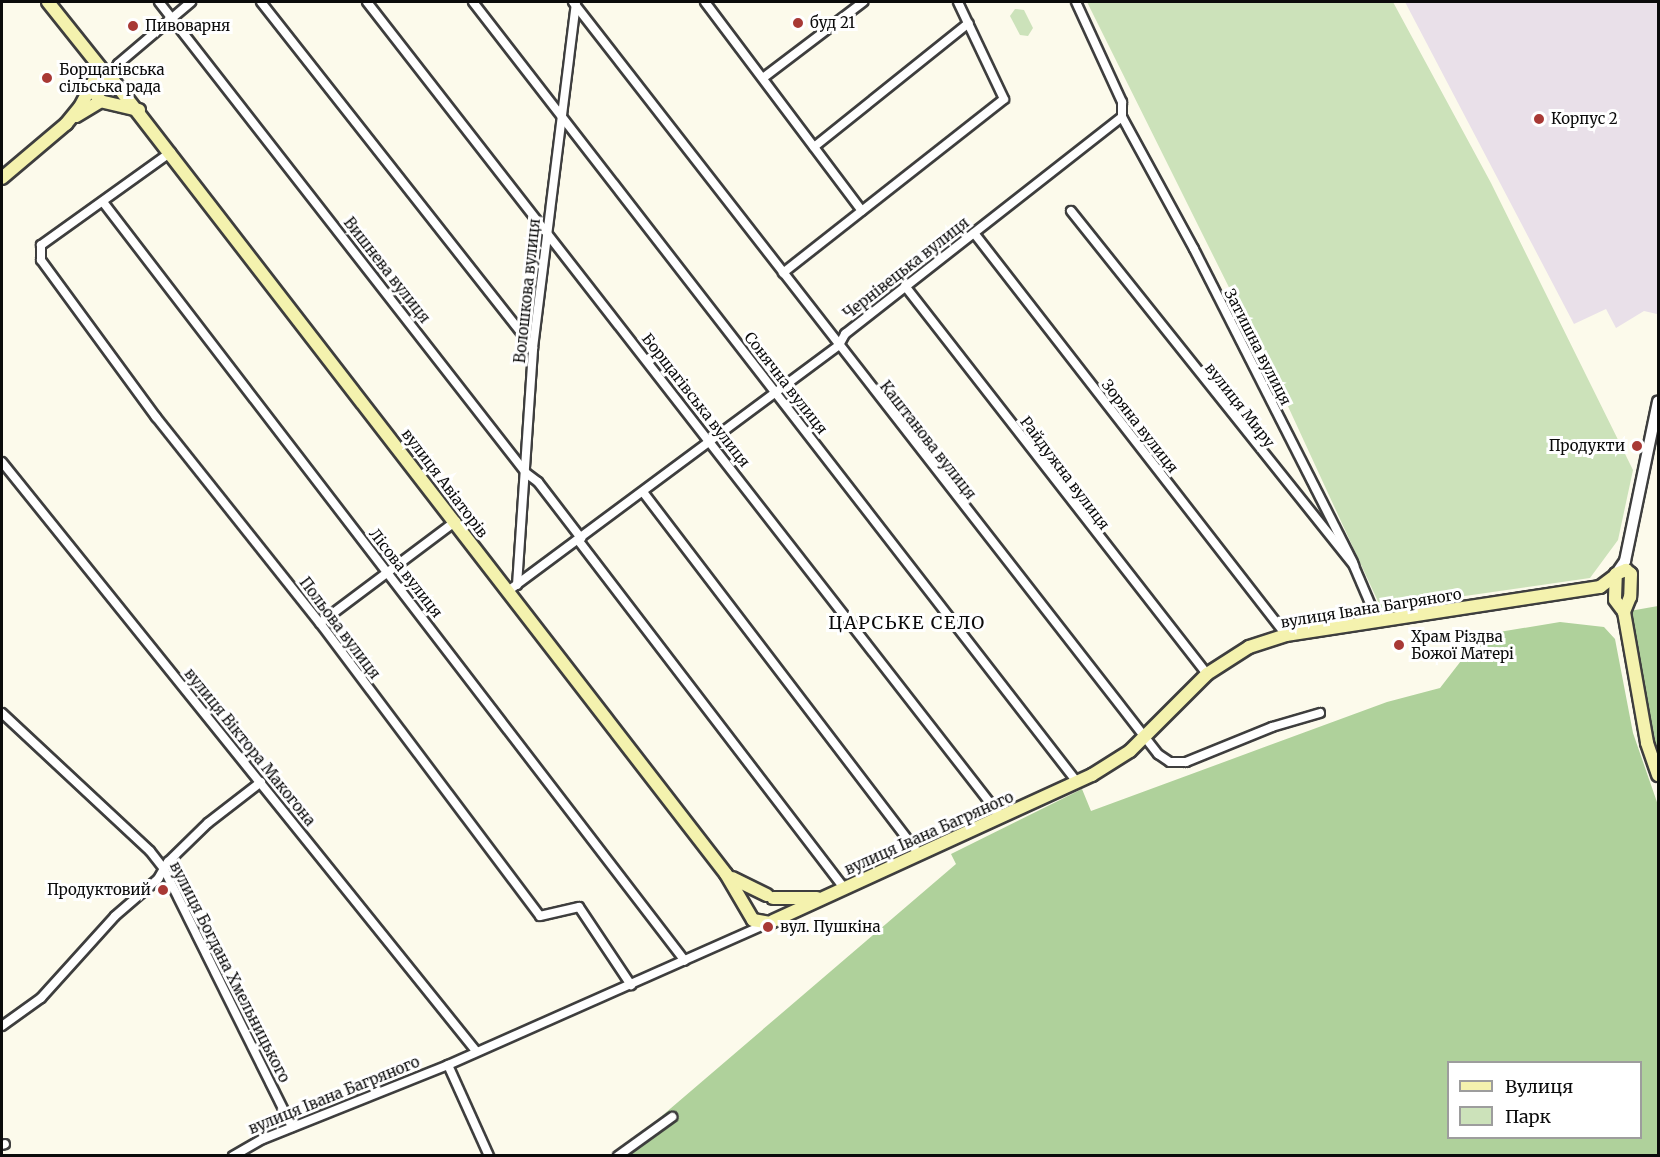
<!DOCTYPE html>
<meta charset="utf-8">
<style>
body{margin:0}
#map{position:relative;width:1660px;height:1157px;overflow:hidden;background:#fcfaeb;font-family:Merriweather,serif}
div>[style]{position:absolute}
.industrial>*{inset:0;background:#e9e0e9}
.green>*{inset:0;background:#cce2ba}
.forest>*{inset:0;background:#afd19b}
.roads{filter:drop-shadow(2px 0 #3e3e3e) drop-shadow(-2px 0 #3e3e3e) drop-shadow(0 2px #3e3e3e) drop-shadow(0 -2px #3e3e3e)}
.minor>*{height:8px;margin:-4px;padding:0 4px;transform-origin:4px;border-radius:4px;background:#fff}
.tertiary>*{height:10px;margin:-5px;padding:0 5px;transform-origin:5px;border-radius:5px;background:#fff}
.secondary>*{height:12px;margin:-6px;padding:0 6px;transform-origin:6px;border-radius:6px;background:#f4f2ae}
.dots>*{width:16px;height:16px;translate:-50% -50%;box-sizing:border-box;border:3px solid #fff;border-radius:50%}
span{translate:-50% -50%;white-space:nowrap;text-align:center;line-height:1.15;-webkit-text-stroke:6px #fff;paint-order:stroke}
.poi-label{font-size:15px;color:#0b0b0b}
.left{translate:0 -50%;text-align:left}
.right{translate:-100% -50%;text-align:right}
.street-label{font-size:15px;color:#0b0b0b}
.quarter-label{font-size:18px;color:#0b0b0b;letter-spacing:1.5px}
.frame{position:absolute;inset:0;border:3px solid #0b0b0b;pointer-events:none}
.legend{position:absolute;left:1447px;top:1061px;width:195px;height:78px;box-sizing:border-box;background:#fff;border:2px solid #9d9d9d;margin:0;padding:8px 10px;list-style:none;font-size:18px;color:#0b0b0b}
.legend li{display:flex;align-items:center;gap:12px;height:30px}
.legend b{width:30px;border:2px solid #9d9d9d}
</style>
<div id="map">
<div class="industrial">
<i style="clip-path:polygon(1405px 2px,1658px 2px,1657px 314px,1644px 311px,1616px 328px,1606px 309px,1574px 324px)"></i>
</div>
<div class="green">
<i style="clip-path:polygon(1087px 2px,1393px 2px,1491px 183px,1633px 470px,1618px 540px,1590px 578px,1381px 608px,1286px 402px)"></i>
<i style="clip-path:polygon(1015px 9px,1024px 10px,1033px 28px,1028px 36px,1020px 35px,1010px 16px)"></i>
</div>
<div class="forest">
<i style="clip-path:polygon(1658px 606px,1658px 775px,1624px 612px)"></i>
<i style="clip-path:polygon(evenodd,1560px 622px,1604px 627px,1615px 639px,1633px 733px,1658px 805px,1658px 1155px,615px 1156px,956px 864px,951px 854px,1082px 789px,1091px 811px,1387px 702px,1440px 688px,1481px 635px,1560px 622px,1448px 1062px,1640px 1062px,1640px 1138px,1448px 1138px,1448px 1062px)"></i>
</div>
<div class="roads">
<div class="minor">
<i style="left:159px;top:2px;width:597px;rotate:52.07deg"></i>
<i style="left:526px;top:473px;width:15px;rotate:37deg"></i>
<i style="left:538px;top:482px;width:71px;rotate:52.5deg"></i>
<i style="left:261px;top:2px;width:440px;rotate:51.8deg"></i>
<i style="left:367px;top:2px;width:1033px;rotate:52.12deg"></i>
<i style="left:473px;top:2px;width:987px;rotate:52.25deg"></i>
<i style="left:573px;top:2px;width:953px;rotate:52.12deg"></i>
<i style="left:1158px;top:754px;width:14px;rotate:34deg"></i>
<i style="left:1170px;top:762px;width:16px"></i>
<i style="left:1186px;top:762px;width:93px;rotate:-22.1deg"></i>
<i style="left:1272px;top:727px;width:50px;rotate:-16.3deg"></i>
<i style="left:705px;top:2px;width:261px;rotate:53.1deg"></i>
<i style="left:110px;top:77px;width:15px;rotate:-58deg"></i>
<i style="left:118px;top:64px;width:96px;rotate:-40.3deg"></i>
<i style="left:763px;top:78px;width:126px;rotate:-37.2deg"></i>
<i style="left:1122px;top:117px;width:150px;rotate:61.4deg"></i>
<i style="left:1194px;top:249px;width:352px;rotate:63.1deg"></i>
<i style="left:814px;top:147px;width:198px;rotate:-38.7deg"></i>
<i style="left:171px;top:152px;width:160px;rotate:144.4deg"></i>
<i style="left:41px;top:245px;width:15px;rotate:90deg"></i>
<i style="left:41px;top:260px;width:195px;rotate:53.8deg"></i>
<i style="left:156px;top:417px;width:263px;rotate:51.5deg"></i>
<i style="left:320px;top:623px;width:366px;rotate:53.1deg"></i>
<i style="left:540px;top:916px;width:40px;rotate:-13deg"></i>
<i style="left:579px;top:907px;width:94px;rotate:56.3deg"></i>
<i style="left:103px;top:202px;width:956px;rotate:52.52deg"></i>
<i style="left:1071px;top:211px;width:454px;rotate:51.4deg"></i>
<i style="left:1354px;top:566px;width:61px;rotate:66.8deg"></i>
<i style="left:974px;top:233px;width:509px;rotate:52.18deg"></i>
<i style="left:783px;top:273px;width:281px;rotate:-38.2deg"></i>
<i style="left:1004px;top:99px;width:107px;rotate:-115.4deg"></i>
<i style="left:905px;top:286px;width:492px;rotate:52.1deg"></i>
<i style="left:2px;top:462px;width:756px;rotate:51.17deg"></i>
<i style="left:643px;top:492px;width:455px;rotate:52.7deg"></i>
<i style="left:578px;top:540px;width:438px;rotate:52.6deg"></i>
<i style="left:517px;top:585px;width:238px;rotate:-86.1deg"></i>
<i style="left:533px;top:348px;width:347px;rotate:-82.9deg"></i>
<i style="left:508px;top:591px;width:412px;rotate:-36.6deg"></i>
<i style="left:839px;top:345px;width:13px;rotate:-61deg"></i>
<i style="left:845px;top:334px;width:352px;rotate:-38.1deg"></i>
<i style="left:1122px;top:117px;width:15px;rotate:-90deg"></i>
<i style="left:1122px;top:102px;width:110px;rotate:-114.7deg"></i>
<i style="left:320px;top:623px;width:170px;rotate:-36.9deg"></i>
<i style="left:2px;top:713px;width:202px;rotate:43deg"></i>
<i style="left:150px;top:851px;width:23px;rotate:52deg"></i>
<i style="left:164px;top:869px;width:288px;rotate:63.6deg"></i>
<i style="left:2px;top:1026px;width:48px;rotate:-35.7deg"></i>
<i style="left:41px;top:998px;width:110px;rotate:-47.9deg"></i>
<i style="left:115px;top:916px;width:57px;rotate:-40.7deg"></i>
<i style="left:158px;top:879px;width:20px;rotate:-60deg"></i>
<i style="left:168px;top:862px;width:56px;rotate:-44.3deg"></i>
<i style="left:208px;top:823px;width:67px;rotate:-37.7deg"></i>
<i style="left:448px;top:1065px;width:100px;rotate:65.7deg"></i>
<i style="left:2px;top:1145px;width:3px;rotate:-18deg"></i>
<i style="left:233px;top:1156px;width:34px;rotate:-30deg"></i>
<i style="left:263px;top:1139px;width:199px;rotate:-21.8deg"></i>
<i style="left:448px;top:1065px;width:351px;rotate:-23.9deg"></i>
<i style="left:618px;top:1156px;width:67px;rotate:-35.8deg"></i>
</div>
<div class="tertiary">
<i style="left:1616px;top:574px;width:16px;rotate:-55deg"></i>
<i style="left:1625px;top:561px;width:163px;rotate:-78.3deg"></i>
</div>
<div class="secondary">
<i style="left:48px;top:2px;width:95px;rotate:51.4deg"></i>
<i style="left:104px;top:102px;width:36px;rotate:13deg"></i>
<i style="left:76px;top:116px;width:29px;rotate:-31deg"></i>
<i style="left:101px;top:101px;width:16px;rotate:-130deg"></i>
<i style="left:2px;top:178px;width:84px;rotate:-40.2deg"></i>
<i style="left:66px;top:124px;width:22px;rotate:-51deg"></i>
<i style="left:80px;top:107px;width:32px;rotate:-62deg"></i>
<i style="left:95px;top:79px;width:9px;rotate:-21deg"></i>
<i style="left:103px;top:76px;width:9px;rotate:18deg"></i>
<i style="left:112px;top:79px;width:1005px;rotate:52.32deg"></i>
<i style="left:726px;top:874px;width:53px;rotate:59.6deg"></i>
<i style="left:753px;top:920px;width:17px;rotate:10deg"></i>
<i style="left:1615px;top:598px;width:24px;rotate:-88deg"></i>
<i style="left:1616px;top:574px;width:11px;rotate:-22deg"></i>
<i style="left:1626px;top:570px;width:6px;rotate:39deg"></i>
<i style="left:1631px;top:574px;width:23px;rotate:92deg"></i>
<i style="left:1630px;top:597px;width:16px;rotate:112deg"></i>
<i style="left:1615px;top:600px;width:15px;rotate:53deg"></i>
<i style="left:1624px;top:612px;width:133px;rotate:80deg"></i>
<i style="left:1647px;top:743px;width:34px;rotate:71deg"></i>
<i style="left:732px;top:878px;width:39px;rotate:26deg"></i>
<i style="left:773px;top:898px;width:44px"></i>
<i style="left:773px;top:921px;width:351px;rotate:-24.6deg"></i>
<i style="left:1092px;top:775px;width:45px;rotate:-32.3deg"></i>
<i style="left:1130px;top:751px;width:109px;rotate:-45deg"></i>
<i style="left:1207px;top:674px;width:50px;rotate:-32.7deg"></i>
<i style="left:1249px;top:647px;width:39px;rotate:-18deg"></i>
<i style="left:1286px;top:635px;width:318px;rotate:-8.7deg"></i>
<i style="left:1600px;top:587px;width:20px;rotate:-37deg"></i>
</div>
</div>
<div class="dots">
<i style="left:798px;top:23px;background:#a83935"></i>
<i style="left:133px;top:26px;background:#a83935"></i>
<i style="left:47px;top:78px;background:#a83935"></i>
<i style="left:1539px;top:119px;background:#a83935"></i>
<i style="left:1637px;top:446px;background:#a83935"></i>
<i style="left:1399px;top:645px;background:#a83935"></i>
<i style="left:163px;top:890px;background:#a83935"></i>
<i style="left:768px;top:927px;background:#a83935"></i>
</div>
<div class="poi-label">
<span class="left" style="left:810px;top:23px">буд 21</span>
<span class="left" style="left:145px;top:26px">Пивоварня</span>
<span class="left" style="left:59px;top:78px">Борщагівська<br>сільська рада</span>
<span class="left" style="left:1551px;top:119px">Корпус 2</span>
<span class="right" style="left:1625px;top:446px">Продукти</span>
<span class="left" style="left:1411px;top:645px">Храм Різдва<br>Божої Матері</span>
<span class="right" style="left:151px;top:890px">Продуктовий</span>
<span class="left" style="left:780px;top:927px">вул. Пушкіна</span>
</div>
<div class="street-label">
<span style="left:906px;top:268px;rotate:-38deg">Чернівецька вулиця</span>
<span style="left:387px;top:270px;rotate:52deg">Вишнева вулиця</span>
<span style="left:527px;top:291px;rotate:-84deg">Волошкова вулиця</span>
<span style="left:1258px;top:347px;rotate:63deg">Затишна вулиця</span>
<span style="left:786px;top:383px;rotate:52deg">Сонячна вулиця</span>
<span style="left:696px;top:400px;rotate:52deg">Борщагівська вулиця</span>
<span style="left:1240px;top:405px;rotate:52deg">вулиця Миру</span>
<span style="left:1140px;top:426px;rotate:52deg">Зоряна вулиця</span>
<span style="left:928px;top:440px;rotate:52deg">Каштанова вулиця</span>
<span style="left:1065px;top:473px;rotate:53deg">Райдужна вулиця</span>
<span style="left:445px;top:483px;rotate:53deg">вулиця Авіаторів</span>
<span style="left:406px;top:573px;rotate:52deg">Лісова вулиця</span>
<span style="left:1371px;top:608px;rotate:-9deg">вулиця Івана Багряного</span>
<span style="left:340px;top:628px;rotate:53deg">Польова вулиця</span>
<span style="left:250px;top:747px;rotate:51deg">вулиця Віктора Макогона</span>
<span style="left:929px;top:833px;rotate:-24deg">вулиця Івана Багряного</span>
<span style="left:230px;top:972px;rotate:63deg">вулиця Богдана Хмельницького</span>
<span style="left:334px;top:1095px;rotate:-22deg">вулиця Івана Багряного</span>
</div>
<div class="quarter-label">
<span style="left:907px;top:623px">ЦАРСЬКЕ СЕЛО</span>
</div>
<div class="frame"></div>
<ul class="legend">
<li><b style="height:8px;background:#f4f2ae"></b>Вулиця</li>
<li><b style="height:16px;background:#cce2ba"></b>Парк</li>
</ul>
</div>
